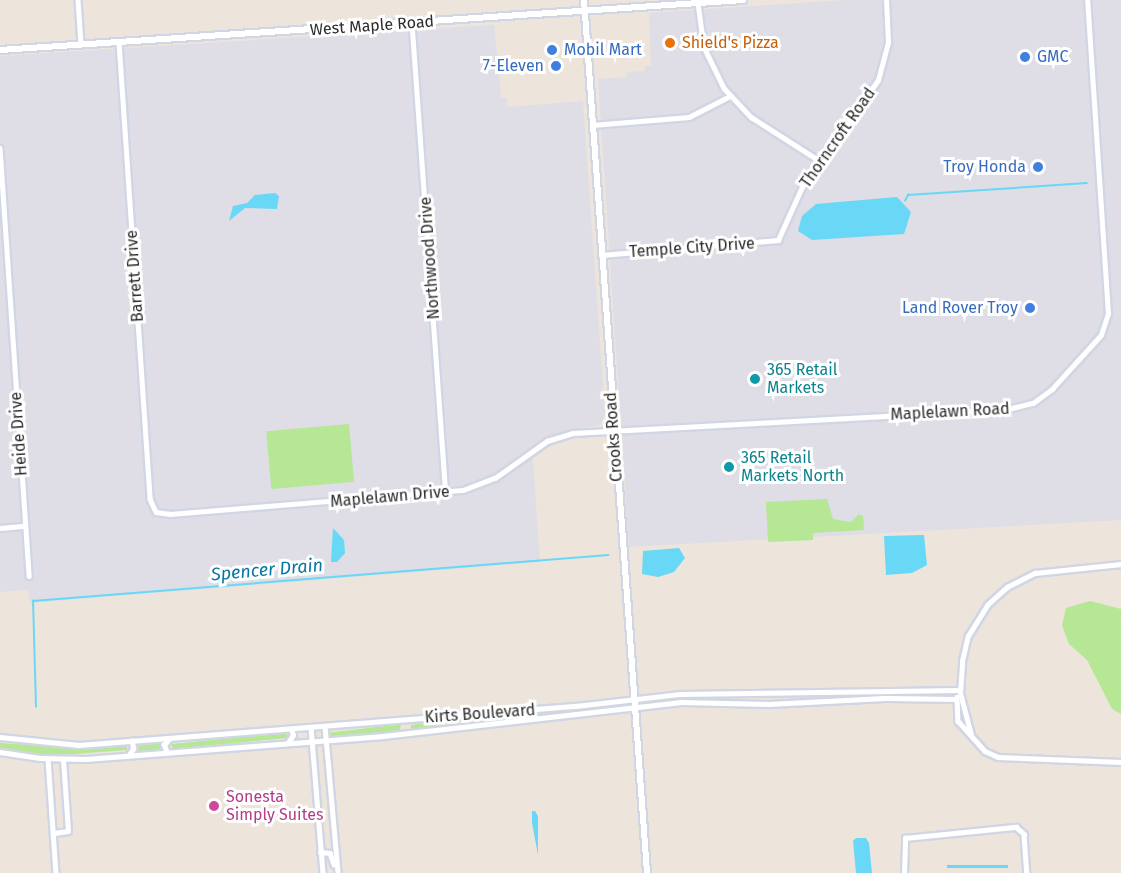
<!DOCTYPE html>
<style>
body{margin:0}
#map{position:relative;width:1121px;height:873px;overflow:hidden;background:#ede5dc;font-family:"Fira Sans",sans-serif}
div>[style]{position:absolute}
.industrial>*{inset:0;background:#dfdde5}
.green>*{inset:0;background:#b5e795;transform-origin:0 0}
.water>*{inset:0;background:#68d8f6;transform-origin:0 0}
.stream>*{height:1.5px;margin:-0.75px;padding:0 0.75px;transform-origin:0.75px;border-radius:0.75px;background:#68d8f6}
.roads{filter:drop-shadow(2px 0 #d1d6e4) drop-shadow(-2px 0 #d1d6e4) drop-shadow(0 2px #d1d6e4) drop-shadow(0 -2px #d1d6e4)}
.minor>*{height:4.5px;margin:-2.25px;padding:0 2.25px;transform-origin:2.25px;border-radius:2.25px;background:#fff}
.secondary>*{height:6px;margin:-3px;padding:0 3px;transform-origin:3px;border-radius:3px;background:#fff}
.dots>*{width:16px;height:16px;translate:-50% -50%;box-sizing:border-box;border:3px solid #fff;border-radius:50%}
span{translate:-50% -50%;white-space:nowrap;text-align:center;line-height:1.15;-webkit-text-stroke:6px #fff;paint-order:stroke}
.street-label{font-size:16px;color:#2b2b2b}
.food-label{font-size:16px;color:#c56008}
.left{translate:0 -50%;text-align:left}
.shop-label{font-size:16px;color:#366cbe}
.right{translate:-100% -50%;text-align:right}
.culture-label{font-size:16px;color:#0d838f}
.hotel-label{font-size:16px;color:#b23c85}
.water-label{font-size:18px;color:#0576a4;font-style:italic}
</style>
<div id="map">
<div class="industrial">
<i style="clip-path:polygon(845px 0,1121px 0,1121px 520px,629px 547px,598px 79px,627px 77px,627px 72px,645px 71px,645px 66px,651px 66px,649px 13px)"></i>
<i style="clip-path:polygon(494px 25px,501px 98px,507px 98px,508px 107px,583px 101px,605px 415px,600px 425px,565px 431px,532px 446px,540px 562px,30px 603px,28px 590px,0 592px,0 56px)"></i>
</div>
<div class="green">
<i style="left:349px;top:424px;width:58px;height:83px;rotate:85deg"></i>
<i style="clip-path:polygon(827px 499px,833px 519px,851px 522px,859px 514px,863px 516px,864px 530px,813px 533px,813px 540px,768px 542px,766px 502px)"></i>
<i style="clip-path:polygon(1090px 601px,1121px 609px,1121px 714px,1112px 709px,1087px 660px,1069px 644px,1062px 625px,1066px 608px)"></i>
<i style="clip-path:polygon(462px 718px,463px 721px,411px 730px,411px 725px)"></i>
<i style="clip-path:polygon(401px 724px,400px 731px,333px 737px,327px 733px)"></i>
<i style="clip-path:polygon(287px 732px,287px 738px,172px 749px,172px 744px)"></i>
<i style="clip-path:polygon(162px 742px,161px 750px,138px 752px,139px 743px)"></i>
<i style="clip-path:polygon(0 743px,75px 748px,127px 744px,127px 750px,49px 756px,0 749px)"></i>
</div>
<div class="water">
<i style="clip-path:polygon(275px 193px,279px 196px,277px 209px,245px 208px,229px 221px,233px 206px,247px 203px,255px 195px)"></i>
<i style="clip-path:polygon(897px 197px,911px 212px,904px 234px,812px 240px,798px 231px,802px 216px,816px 204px)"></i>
<i style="clip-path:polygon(333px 528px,344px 540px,345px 553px,337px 562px,331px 562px)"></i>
<i style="clip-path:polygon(924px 535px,927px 565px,912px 573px,886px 575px,884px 536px)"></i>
<i style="clip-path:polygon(679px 548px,685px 558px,674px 572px,658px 577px,642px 574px,643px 551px)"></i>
<i style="clip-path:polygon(535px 811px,538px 816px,538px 855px,532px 823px,532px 811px)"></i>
<i style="clip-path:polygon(856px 838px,866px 838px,869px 843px,872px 873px,856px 873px,853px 841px)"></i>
<i style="left:1008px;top:865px;width:3px;height:61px;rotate:90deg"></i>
</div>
<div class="stream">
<i style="left:905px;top:201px;width:7px;rotate:-63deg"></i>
<i style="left:908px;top:195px;width:179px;rotate:-3.8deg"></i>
<i style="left:36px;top:707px;width:106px;rotate:-91.6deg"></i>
<i style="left:33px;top:601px;width:577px;rotate:-4.57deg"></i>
</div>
<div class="roads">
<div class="minor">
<i style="left:78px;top:0;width:44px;rotate:86.1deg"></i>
<i style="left:698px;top:3px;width:44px;rotate:82.2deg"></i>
<i style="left:704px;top:47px;width:46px;rotate:64deg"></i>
<i style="left:724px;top:88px;width:40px;rotate:47deg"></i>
<i style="left:751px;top:117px;width:82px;rotate:32.5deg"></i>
<i style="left:412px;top:23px;width:471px;rotate:85.9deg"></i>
<i style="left:119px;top:42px;width:458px;rotate:86.1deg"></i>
<i style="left:150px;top:499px;width:14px;rotate:65deg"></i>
<i style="left:156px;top:512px;width:14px;rotate:8deg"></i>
<i style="left:170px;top:514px;width:294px;rotate:-4.7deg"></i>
<i style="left:463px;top:490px;width:34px;rotate:-21deg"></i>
<i style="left:495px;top:478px;width:64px;rotate:-35.4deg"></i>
<i style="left:547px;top:441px;width:27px;rotate:-17deg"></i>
<i style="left:573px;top:433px;width:432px;rotate:-3.1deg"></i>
<i style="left:1004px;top:410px;width:30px;rotate:-14deg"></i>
<i style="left:1033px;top:403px;width:24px;rotate:-36deg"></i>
<i style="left:1052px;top:389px;width:73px;rotate:-47.8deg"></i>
<i style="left:1101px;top:335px;width:22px;rotate:-72deg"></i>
<i style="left:1108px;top:314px;width:315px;rotate:-93.8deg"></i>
<i style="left:592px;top:125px;width:97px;rotate:-4.7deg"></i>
<i style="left:689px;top:117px;width:46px;rotate:-27.1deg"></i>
<i style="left:0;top:148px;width:429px;rotate:86.1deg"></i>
<i style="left:601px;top:255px;width:178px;rotate:-4.8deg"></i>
<i style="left:778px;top:240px;width:58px;rotate:-65.6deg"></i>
<i style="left:802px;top:187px;width:131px;rotate:-54.6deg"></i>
<i style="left:878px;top:80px;width:39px;rotate:-75deg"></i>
<i style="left:888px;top:42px;width:42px;rotate:-92.7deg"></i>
<i style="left:0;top:528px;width:25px;rotate:-5deg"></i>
<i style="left:957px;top:697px;width:24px;rotate:88deg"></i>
<i style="left:958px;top:721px;width:40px;rotate:48deg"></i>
<i style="left:985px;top:751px;width:14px;rotate:25deg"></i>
<i style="left:998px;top:757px;width:123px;rotate:2.3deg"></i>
<i style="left:325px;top:726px;width:148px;rotate:84.9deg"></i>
<i style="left:311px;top:727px;width:146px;rotate:85.3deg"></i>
<i style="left:971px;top:735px;width:43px;rotate:-104.7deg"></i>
<i style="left:960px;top:693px;width:32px;rotate:-86deg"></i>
<i style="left:962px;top:661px;width:26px;rotate:-77deg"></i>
<i style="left:968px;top:636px;width:36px;rotate:-58deg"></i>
<i style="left:987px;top:605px;width:27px;rotate:-42deg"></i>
<i style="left:1007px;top:587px;width:31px;rotate:-27deg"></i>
<i style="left:1035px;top:573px;width:86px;rotate:-6deg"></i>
<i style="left:0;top:737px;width:79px;rotate:5.8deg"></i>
<i style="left:79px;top:745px;width:499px;rotate:-4.5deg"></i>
<i style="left:576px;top:706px;width:105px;rotate:-6.6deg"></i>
<i style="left:680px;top:694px;width:280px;rotate:-0.8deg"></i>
<i style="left:288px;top:743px;width:9px;rotate:-58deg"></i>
<i style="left:293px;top:735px;width:6px;rotate:-108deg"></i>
<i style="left:0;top:752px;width:40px;rotate:8.5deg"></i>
<i style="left:40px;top:758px;width:46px;rotate:1.2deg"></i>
<i style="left:86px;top:759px;width:298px;rotate:-4.4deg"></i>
<i style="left:383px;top:736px;width:300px;rotate:-6.5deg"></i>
<i style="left:681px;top:702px;width:88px;rotate:1.3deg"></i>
<i style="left:769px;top:704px;width:115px;rotate:-3deg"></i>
<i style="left:884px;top:698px;width:71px;rotate:0.8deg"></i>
<i style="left:167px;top:753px;width:9px;rotate:-111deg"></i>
<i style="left:164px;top:745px;width:8px;rotate:-50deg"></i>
<i style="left:128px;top:756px;width:9px;rotate:-54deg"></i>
<i style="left:133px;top:749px;width:8px;rotate:-97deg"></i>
<i style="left:48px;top:759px;width:114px;rotate:86deg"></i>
<i style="left:54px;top:833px;width:14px;rotate:-8deg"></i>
<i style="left:68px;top:831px;width:71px;rotate:-94deg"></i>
<i style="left:320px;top:852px;width:10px;rotate:6deg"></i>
<i style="left:330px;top:853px;width:12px;rotate:70deg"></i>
<i style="left:904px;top:873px;width:35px;rotate:-88deg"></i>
<i style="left:905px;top:838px;width:112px;rotate:-5.7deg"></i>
<i style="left:1016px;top:827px;width:11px;rotate:41deg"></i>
<i style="left:1024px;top:834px;width:39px;rotate:86deg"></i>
</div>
<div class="secondary">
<i style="left:584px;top:0;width:875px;rotate:85.87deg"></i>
<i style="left:0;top:50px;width:745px;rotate:-3.85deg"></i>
</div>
</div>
<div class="dots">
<i style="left:670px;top:43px;background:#e8710a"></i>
<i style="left:552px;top:50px;background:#3f7fe0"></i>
<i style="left:1025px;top:57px;background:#3f7fe0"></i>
<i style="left:556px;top:66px;background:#3f7fe0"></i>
<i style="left:1038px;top:167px;background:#3f7fe0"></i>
<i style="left:1030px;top:308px;background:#3f7fe0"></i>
<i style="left:755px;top:379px;background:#0f9aa8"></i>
<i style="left:729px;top:467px;background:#0f9aa8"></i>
<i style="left:214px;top:806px;background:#d1479c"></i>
</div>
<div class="street-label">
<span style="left:372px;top:26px;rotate:-4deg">West Maple Road</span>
<span style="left:838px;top:138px;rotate:-55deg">Thorncroft Road</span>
<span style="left:692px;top:248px;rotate:-4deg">Temple City Drive</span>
<span style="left:430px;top:258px;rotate:-94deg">Northwood Drive</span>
<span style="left:135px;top:276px;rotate:-94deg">Barrett Drive</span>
<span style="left:950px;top:412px;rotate:-3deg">Maplelawn Road</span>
<span style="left:19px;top:434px;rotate:-94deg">Heide Drive</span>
<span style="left:614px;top:437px;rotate:-94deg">Crooks Road</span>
<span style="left:390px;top:497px;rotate:-5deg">Maplelawn Drive</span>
<span style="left:480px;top:714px;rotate:-4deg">Kirts Boulevard</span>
</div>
<div class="food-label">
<span class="left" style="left:682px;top:43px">Shield's Pizza</span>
</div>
<div class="shop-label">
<span class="left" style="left:564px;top:50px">Mobil Mart</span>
<span class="left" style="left:1037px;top:57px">GMC</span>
<span class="right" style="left:544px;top:66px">7-Eleven</span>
<span class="right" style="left:1026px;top:167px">Troy Honda</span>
<span class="right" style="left:1018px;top:308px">Land Rover Troy</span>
</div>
<div class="culture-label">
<span class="left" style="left:767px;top:379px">365 Retail<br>Markets</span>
<span class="left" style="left:741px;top:467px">365 Retail<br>Markets North</span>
</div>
<div class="hotel-label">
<span class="left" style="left:226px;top:806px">Sonesta<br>Simply Suites</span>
</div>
<div class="water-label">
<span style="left:267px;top:570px;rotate:-5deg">Spencer Drain</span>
</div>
</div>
